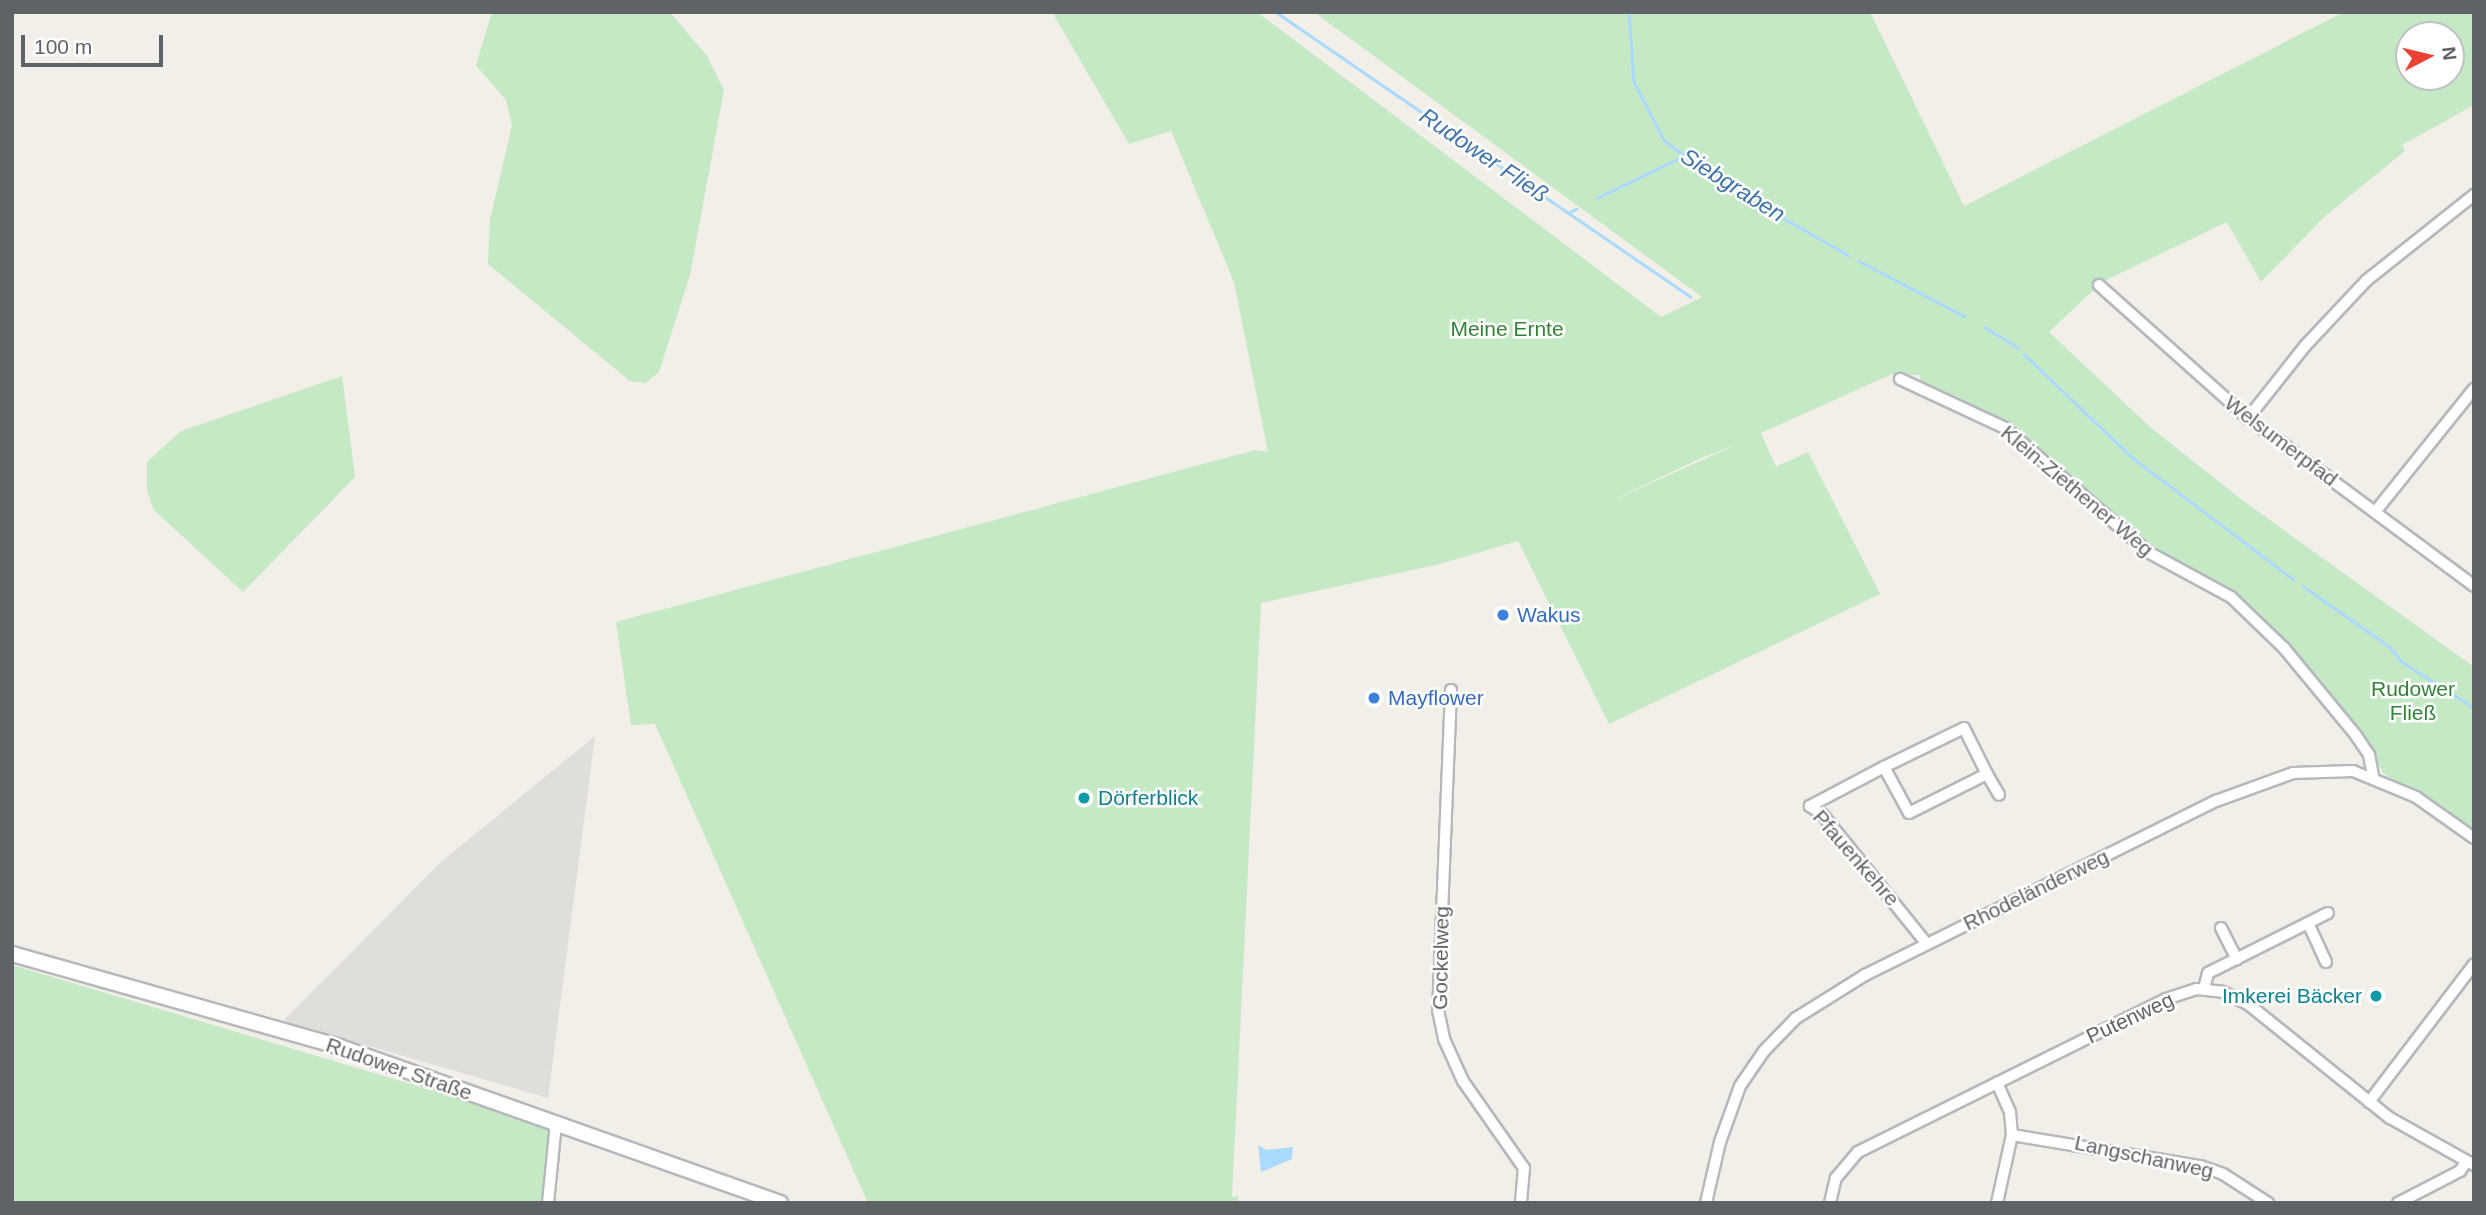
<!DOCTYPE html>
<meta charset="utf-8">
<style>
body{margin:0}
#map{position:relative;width:2486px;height:1215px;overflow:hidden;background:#f1efe8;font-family:Helvetica,sans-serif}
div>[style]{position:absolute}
.industrial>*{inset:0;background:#e0deda}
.green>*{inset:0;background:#c5e8c5}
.water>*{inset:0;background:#aadaff}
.stream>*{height:2.5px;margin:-1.25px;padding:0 1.25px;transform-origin:1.25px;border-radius:1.25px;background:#aadaff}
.roads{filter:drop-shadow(2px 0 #b5b8bc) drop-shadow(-2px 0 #b5b8bc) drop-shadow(0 2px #b5b8bc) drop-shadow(0 -2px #b5b8bc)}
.minor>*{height:10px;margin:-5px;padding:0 5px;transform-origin:5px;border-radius:5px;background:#fff}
.tertiary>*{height:14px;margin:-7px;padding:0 7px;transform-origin:7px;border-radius:7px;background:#fff}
.dots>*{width:19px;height:19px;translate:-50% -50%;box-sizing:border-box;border:4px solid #fff;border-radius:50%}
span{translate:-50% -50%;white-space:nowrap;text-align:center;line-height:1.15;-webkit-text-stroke:5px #fff;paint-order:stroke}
.park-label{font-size:21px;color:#348238}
.street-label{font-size:21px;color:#5f6368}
.shop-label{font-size:21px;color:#366cbe}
.left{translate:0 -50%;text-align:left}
.culture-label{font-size:21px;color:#0d838f}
.right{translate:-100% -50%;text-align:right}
.water-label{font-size:23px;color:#4174aa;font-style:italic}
.frame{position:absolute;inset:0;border:14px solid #5f6368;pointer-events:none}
.north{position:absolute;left:2395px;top:21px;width:70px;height:70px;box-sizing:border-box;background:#fff;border:2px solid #bfc1c3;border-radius:50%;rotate:83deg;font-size:19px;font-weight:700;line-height:28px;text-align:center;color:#5f6368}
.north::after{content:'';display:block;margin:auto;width:24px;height:32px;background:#ea4335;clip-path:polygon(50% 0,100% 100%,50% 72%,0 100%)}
.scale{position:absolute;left:21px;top:35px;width:142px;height:32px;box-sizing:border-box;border:4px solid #5f6368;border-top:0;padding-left:9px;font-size:21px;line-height:24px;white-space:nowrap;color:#5f6368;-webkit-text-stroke:5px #fff;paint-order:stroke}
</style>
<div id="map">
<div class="industrial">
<i style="clip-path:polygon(595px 736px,548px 1098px,283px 1021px,442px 861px)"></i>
</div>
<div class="green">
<i style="clip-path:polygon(492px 12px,670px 12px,707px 56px,724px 90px,690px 275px,659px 372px,645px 383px,630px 381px,488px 264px,490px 220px,512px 125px,506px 100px,476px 65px)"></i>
<i style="clip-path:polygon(evenodd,1052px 12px,1257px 12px,1661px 317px,1702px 297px,1314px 12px,1870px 12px,1964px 206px,2344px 12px,2474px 12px,2474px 105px,2402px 145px,2405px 151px,2324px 217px,2261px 282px,2227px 222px,2102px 282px,2049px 332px,2150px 427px,2242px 500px,2474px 667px,2474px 833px,2383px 773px,2364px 739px,2272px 627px,2229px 587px,2163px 560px,1999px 418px,1920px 386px,1920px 375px,1892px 374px,1761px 433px,1776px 467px,1808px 452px,1880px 594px,1609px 724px,1518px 541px,1440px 564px,1261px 603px,1232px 1197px,1238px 1196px,1238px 1203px,868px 1203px,655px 724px,631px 725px,616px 622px,1255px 450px,1268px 452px,1234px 282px,1171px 131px,1129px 144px,1052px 12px,2409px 35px,2451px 35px,2451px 77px,2409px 77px,2409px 35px,1052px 12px,1736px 445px,1604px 504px,1701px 458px,1736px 445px)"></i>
<i style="clip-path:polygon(342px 376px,355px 477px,243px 592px,154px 510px,147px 490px,147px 462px,181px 431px)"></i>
<i style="clip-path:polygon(12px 965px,542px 1123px,551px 1135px,542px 1203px,12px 1203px)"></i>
</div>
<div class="water">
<i style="clip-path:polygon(1258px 1145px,1266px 1150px,1293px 1147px,1292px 1159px,1261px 1172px)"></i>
</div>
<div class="stream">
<i style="left:1276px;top:12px;width:503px;rotate:34.48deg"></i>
<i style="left:1629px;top:12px;width:70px;rotate:85.9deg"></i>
<i style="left:1634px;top:82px;width:65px;rotate:62.7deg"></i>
<i style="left:1664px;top:140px;width:61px;rotate:37.6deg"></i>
<i style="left:1712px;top:177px;width:157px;rotate:29.8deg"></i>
<i style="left:1597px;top:198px;width:94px;rotate:-25.8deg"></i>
<i style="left:1568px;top:213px;width:9px;rotate:-27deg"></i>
<i style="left:1859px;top:261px;width:119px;rotate:27.6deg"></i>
<i style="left:1985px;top:327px;width:39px;rotate:32deg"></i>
<i style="left:2024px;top:354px;width:151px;rotate:43.7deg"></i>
<i style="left:2133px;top:458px;width:201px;rotate:37.1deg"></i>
<i style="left:2303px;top:586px;width:106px;rotate:35deg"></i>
<i style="left:2390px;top:647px;width:18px;rotate:52deg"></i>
<i style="left:2401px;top:661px;width:87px;rotate:32.8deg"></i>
</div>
<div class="roads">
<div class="minor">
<i style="left:2099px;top:285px;width:200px;rotate:41.8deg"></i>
<i style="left:2248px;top:418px;width:282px;rotate:36.6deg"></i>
<i style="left:1900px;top:379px;width:116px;rotate:25deg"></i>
<i style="left:2005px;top:428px;width:189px;rotate:40.9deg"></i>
<i style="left:2148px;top:552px;width:94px;rotate:28.5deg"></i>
<i style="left:2231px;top:597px;width:74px;rotate:43.9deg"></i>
<i style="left:2284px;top:648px;width:112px;rotate:50.5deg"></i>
<i style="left:2355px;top:734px;width:25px;rotate:56deg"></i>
<i style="left:2369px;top:755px;width:21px;rotate:79deg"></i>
<i style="left:2248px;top:418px;width:92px;rotate:-51.6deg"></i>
<i style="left:2305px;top:346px;width:91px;rotate:-46.8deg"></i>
<i style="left:2367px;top:280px;width:137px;rotate:-38.5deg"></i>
<i style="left:2375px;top:512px;width:158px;rotate:-51.2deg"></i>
<i style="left:1451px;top:690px;width:320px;rotate:92.3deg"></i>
<i style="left:1438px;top:1010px;width:30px;rotate:78deg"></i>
<i style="left:1444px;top:1039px;width:46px;rotate:65.7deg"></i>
<i style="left:1463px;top:1081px;width:106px;rotate:55deg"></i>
<i style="left:1524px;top:1168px;width:35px;rotate:95deg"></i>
<i style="left:1884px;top:767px;width:52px;rotate:61.5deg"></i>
<i style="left:1909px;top:813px;width:87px;rotate:-26.6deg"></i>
<i style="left:1987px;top:774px;width:51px;rotate:-116.6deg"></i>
<i style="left:1964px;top:728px;width:89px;rotate:154deg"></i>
<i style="left:1884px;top:767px;width:84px;rotate:152.2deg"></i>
<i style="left:1810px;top:806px;width:14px;rotate:34deg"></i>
<i style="left:1822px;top:814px;width:167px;rotate:51.1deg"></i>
<i style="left:1987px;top:774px;width:24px;rotate:60deg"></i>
<i style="left:2308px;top:923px;width:43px;rotate:65.2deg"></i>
<i style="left:2221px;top:928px;width:35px;rotate:63deg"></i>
<i style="left:2204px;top:989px;width:16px;rotate:-76deg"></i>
<i style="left:2208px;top:973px;width:134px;rotate:-26.6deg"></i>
<i style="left:2369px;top:1102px;width:173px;rotate:-52.7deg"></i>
<i style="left:2012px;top:1135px;width:191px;rotate:9.4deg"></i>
<i style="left:2200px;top:1166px;width:24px;rotate:19deg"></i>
<i style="left:2223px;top:1174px;width:54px;rotate:32.8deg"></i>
<i style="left:548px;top:1203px;width:80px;rotate:-84.3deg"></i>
<i style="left:1706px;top:1203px;width:63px;rotate:-77.1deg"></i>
<i style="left:1720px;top:1142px;width:59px;rotate:-70.3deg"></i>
<i style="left:1740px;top:1086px;width:42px;rotate:-55.6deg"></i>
<i style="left:1764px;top:1051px;width:46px;rotate:-45.9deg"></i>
<i style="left:1796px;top:1018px;width:81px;rotate:-31.9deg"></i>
<i style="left:1865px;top:975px;width:392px;rotate:-26.4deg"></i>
<i style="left:2216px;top:801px;width:82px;rotate:-20deg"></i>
<i style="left:2293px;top:773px;width:60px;rotate:-1.9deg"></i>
<i style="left:2353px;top:771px;width:68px;rotate:22.4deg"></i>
<i style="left:2416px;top:797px;width:71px;rotate:35.3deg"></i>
<i style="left:1830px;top:1203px;width:26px;rotate:-77deg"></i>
<i style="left:1836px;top:1178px;width:34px;rotate:-50deg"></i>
<i style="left:1858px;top:1152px;width:344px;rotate:-26.4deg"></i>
<i style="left:2166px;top:999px;width:32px;rotate:-18deg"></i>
<i style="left:2196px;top:989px;width:27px;rotate:6deg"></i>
<i style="left:2223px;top:992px;width:28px;rotate:26deg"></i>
<i style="left:2248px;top:1004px;width:182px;rotate:38.8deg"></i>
<i style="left:2390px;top:1118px;width:96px;rotate:29.2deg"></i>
<i style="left:1997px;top:1203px;width:70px;rotate:-77.6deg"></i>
<i style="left:2012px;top:1135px;width:23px;rotate:-95deg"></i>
<i style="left:2010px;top:1112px;width:32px;rotate:-114deg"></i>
<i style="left:2398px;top:1203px;width:70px;rotate:-27.3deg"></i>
<i style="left:2460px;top:1171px;width:11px;rotate:-56deg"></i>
</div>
<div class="tertiary">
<i style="left:12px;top:954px;width:341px;rotate:15.8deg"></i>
<i style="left:340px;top:1047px;width:467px;rotate:19.5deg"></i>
</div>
</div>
<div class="dots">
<i style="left:1503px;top:615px;background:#3f7fe0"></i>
<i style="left:1374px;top:698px;background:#3f7fe0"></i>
<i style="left:1084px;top:798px;background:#0f9aa8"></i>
<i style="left:2376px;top:996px;background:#0f9aa8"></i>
</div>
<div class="park-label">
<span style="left:1507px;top:329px">Meine Ernte</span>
<span style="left:2413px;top:701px">Rudower<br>Fließ</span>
</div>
<div class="street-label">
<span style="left:2281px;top:441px;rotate:37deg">Welsumerpfad</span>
<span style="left:2077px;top:491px;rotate:40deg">Klein-Ziethener Weg</span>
<span style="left:1856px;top:858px;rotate:49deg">Pfauenkehre</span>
<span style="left:2036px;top:890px;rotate:-26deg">Rhodeländerweg</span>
<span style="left:1441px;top:958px;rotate:-89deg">Gockelweg</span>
<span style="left:2130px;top:1018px;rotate:-25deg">Putenweg</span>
<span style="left:399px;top:1069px;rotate:19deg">Rudower Straße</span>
<span style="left:2144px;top:1157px;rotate:12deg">Langschanweg</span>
</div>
<div class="shop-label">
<span class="left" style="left:1517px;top:615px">Wakus</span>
<span class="left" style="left:1388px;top:698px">Mayflower</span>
</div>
<div class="culture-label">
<span class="left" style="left:1098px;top:798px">Dörferblick</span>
<span class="right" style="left:2362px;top:996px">Imkerei Bäcker</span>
</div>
<div class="water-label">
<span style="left:1484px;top:155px;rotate:34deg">Rudower Fließ</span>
<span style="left:1733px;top:185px;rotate:32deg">Siebgraben</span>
</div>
<div class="frame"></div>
<div class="north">N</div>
<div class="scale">100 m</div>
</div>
